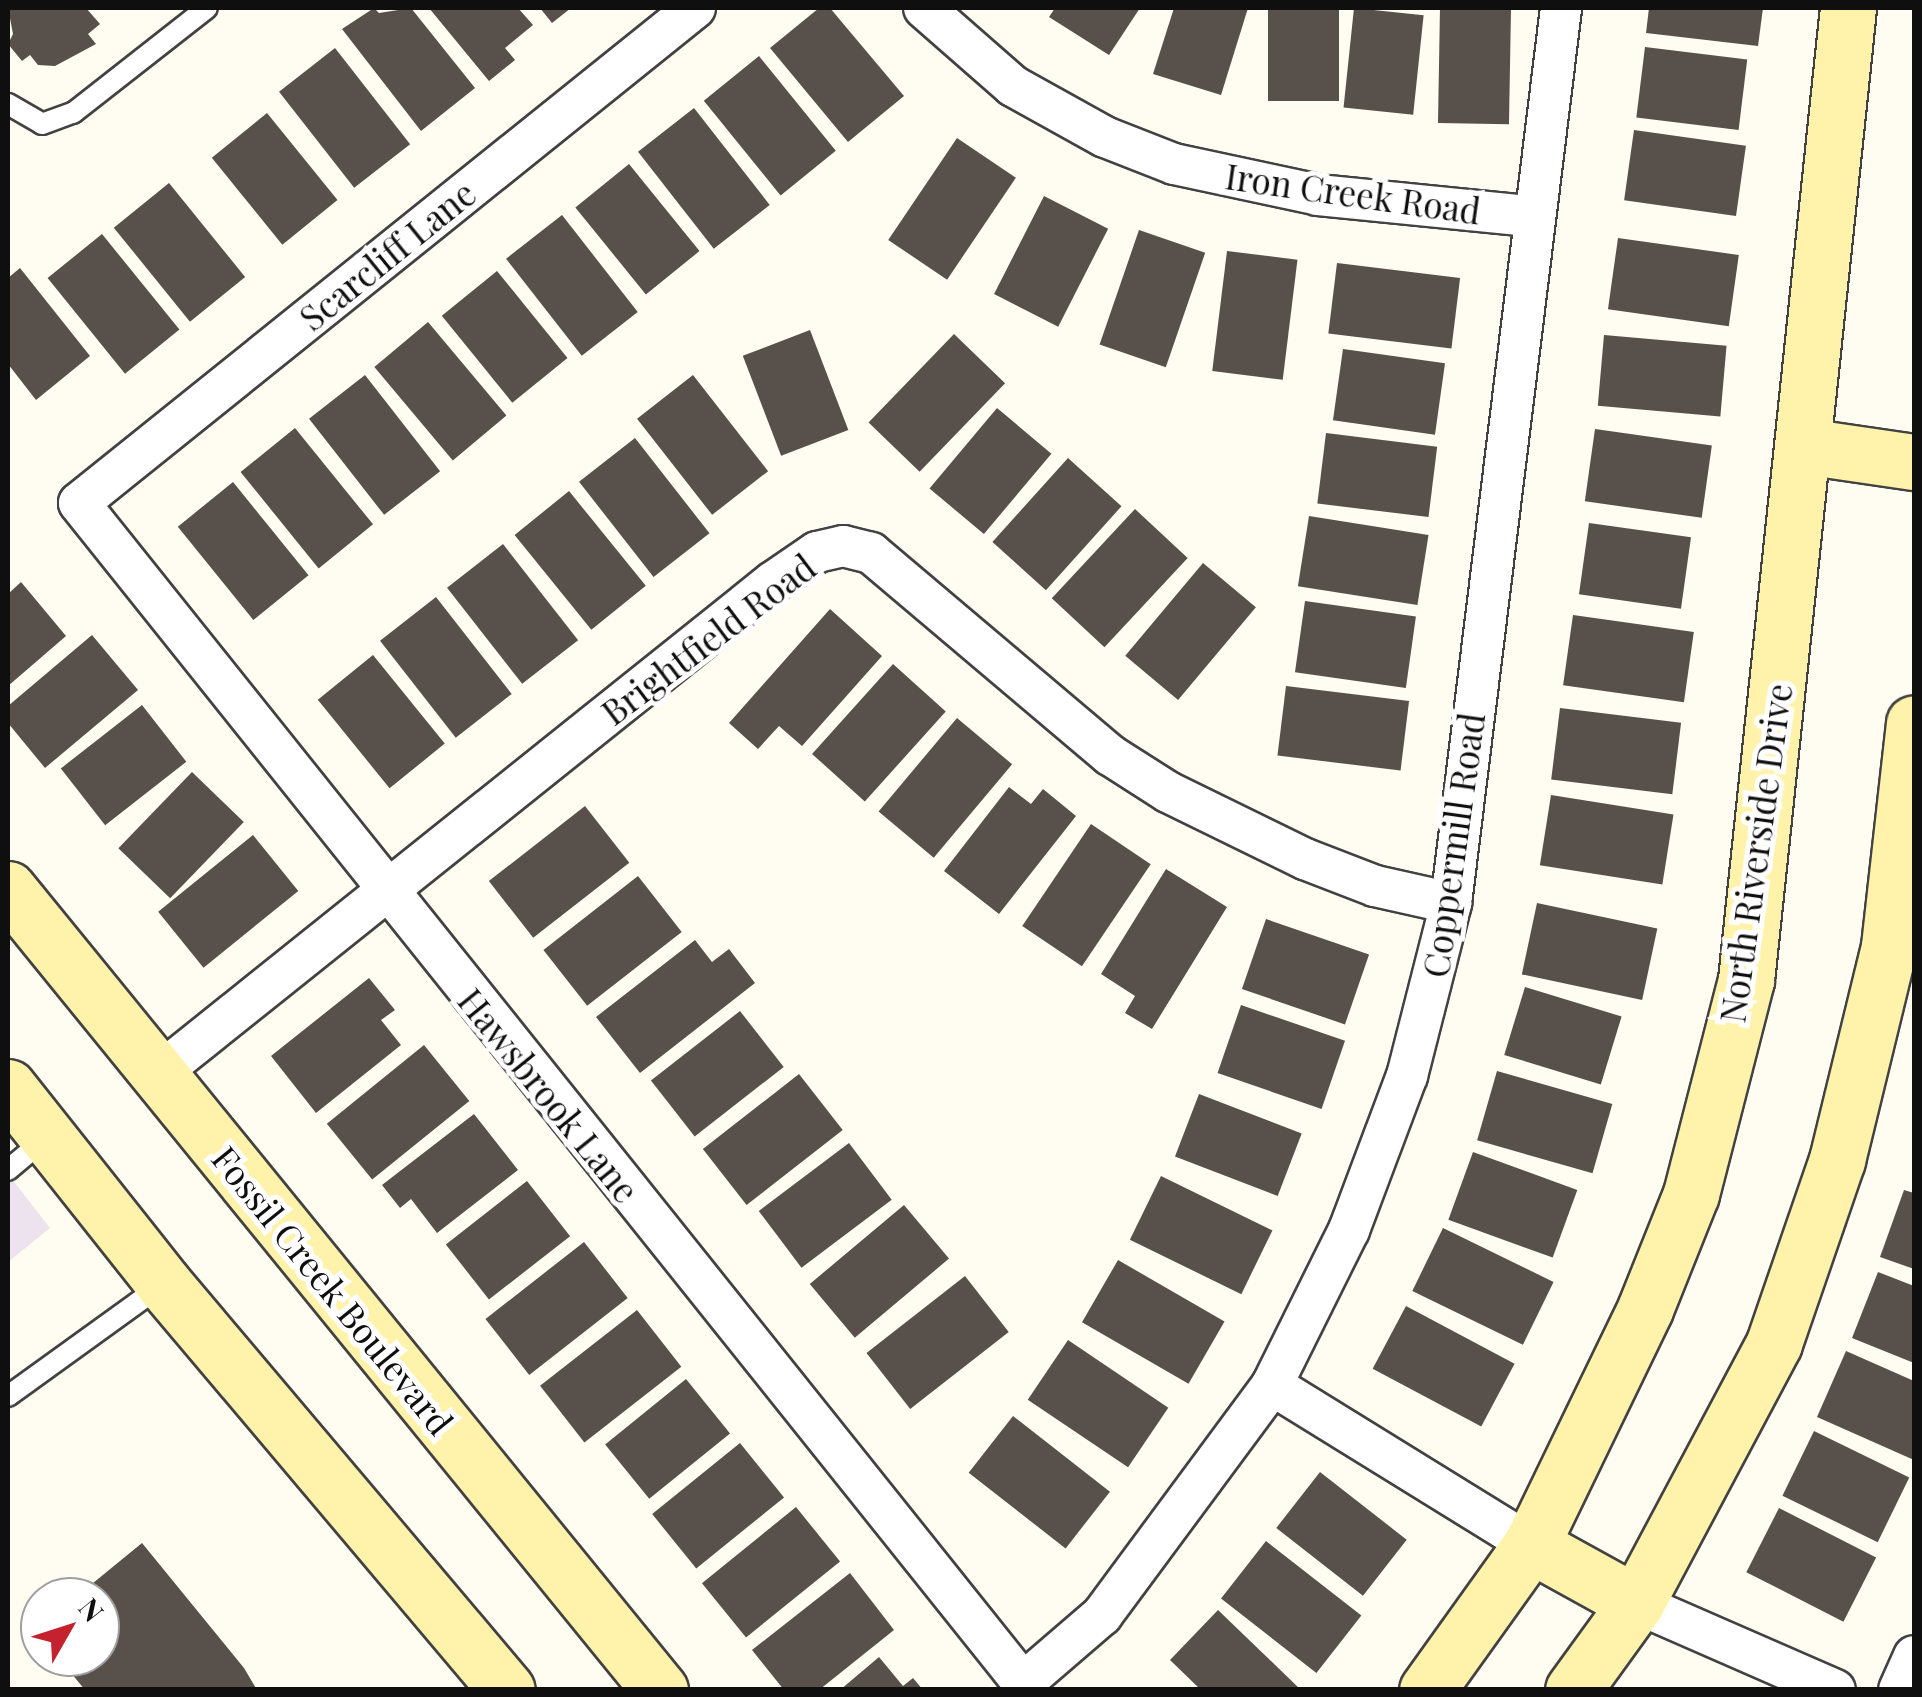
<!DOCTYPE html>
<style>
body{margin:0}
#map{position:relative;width:1922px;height:1697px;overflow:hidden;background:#fffcf1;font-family:"Playfair Display",serif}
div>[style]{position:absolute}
.industrial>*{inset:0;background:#ece3ee}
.building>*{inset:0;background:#58504b;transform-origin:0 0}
.roads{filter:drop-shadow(2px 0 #424242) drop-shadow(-2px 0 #424242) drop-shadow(0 2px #424242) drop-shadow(0 -2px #424242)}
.lane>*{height:20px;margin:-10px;padding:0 10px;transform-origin:10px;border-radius:10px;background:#fff}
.street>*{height:40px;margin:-20px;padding:0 20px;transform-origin:20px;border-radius:20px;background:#fff}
.secondary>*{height:55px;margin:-27.5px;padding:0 27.5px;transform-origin:27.5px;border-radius:27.5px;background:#fff3ac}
span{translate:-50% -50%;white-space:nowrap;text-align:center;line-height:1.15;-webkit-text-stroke:10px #fff;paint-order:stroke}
.street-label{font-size:35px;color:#0f0f0f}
.frame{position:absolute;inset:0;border:10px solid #0f0f0f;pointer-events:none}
.north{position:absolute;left:20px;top:1577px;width:100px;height:100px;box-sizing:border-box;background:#fff;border:2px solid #9f9f9f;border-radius:50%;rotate:51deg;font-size:28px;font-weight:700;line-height:40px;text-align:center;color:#0f0f0f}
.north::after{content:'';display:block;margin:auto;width:35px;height:45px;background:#c4222f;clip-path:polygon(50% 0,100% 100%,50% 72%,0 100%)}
</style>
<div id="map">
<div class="industrial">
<i style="clip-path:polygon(8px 1174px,50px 1228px,8px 1262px)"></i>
</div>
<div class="building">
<i style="clip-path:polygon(8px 8px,86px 8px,100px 24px,88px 34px,96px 44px,55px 66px,38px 65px,30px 55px,22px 61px,8px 44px,13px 34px)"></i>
<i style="clip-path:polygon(374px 8px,379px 13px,411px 8px,475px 88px,421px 131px,342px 29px)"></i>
<i style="clip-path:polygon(429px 8px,518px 8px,533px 25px,505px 48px,515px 60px,489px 81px)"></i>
<i style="clip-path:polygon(540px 8px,571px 8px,552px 23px)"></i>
<i style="clip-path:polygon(819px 8px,830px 8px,904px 96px,848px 142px,770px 48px)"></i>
<i style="clip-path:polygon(1055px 8px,1140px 8px,1109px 55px,1049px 17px)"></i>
<i style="clip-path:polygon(1174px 8px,1248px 8px,1221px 95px,1153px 74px)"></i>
<i style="left:1268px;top:8px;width:71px;height:93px"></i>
<i style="left:1354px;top:8px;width:70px;height:100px;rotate:6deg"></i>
<i style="left:1440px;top:8px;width:71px;height:115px;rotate:1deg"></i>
<i style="clip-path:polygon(1649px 8px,1763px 8px,1758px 46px,1646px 33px)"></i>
<i style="left:1645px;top:47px;width:103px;height:71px;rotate:7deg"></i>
<i style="left:335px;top:48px;width:122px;height:71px;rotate:52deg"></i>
<i style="left:759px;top:56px;width:122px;height:71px;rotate:51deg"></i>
<i style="left:694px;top:108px;width:123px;height:71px;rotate:52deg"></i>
<i style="left:267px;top:113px;width:112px;height:71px;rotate:51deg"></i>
<i style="left:1634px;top:130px;width:113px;height:71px;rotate:8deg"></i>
<i style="left:957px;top:138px;width:71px;height:123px;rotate:34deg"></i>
<i style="left:629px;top:164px;width:112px;height:69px;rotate:51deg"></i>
<i style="left:169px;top:183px;width:121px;height:71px;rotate:51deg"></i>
<i style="left:1044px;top:196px;width:72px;height:110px;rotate:27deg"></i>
<i style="left:562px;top:215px;width:123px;height:71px;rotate:52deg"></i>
<i style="left:1139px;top:230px;width:70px;height:121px;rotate:19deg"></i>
<i style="left:102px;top:234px;width:123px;height:70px;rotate:51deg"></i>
<i style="left:1618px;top:238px;width:122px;height:72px;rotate:8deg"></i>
<i style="left:1227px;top:251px;width:71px;height:121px;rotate:7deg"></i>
<i style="left:1337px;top:263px;width:124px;height:71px;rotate:7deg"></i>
<i style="clip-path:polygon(20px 268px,90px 356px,36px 400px,8px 364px,8px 278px)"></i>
<i style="left:497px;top:271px;width:112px;height:71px;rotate:51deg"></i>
<i style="left:428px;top:322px;width:122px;height:70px;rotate:50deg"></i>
<i style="left:810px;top:330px;width:107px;height:72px;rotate:69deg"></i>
<i style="left:954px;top:334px;width:71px;height:123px;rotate:44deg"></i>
<i style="left:1604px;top:335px;width:123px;height:71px;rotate:5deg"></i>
<i style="left:1343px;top:349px;width:103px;height:72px;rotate:8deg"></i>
<i style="left:365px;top:375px;width:122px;height:71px;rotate:52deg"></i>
<i style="left:693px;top:375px;width:122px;height:71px;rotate:52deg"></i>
<i style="left:997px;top:408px;width:71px;height:105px;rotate:40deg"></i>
<i style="left:295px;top:428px;width:124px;height:70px;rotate:51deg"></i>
<i style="left:1595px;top:429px;width:118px;height:73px;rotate:8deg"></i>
<i style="left:1326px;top:433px;width:112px;height:71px;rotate:7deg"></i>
<i style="left:635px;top:438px;width:121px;height:71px;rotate:52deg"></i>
<i style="left:1068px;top:458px;width:72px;height:113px;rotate:42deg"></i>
<i style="left:233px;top:482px;width:120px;height:71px;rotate:51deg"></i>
<i style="left:569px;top:491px;width:122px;height:70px;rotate:51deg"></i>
<i style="left:1135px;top:509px;width:72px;height:122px;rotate:43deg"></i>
<i style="left:1309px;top:516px;width:121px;height:71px;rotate:9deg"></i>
<i style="left:1589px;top:523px;width:103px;height:72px;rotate:8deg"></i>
<i style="left:503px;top:544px;width:122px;height:71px;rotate:52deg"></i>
<i style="left:1203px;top:563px;width:69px;height:121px;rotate:40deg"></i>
<i style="clip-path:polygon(21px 582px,66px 636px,8px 686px,8px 594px)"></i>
<i style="left:436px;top:597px;width:123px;height:71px;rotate:52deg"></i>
<i style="left:1305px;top:601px;width:112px;height:72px;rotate:8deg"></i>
<i style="clip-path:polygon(830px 609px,882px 656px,802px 746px,779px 726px,758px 749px,729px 723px)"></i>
<i style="left:1573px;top:615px;width:122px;height:71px;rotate:8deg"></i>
<i style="clip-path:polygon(92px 635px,138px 690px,45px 768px,8px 723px,8px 706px)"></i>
<i style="left:373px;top:655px;width:114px;height:71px;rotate:51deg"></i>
<i style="left:893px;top:664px;width:71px;height:121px;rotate:42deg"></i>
<i style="left:1286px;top:686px;width:124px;height:70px;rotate:7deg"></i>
<i style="left:142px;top:705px;width:72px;height:103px;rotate:52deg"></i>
<i style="left:1560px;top:708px;width:122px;height:72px;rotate:7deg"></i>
<i style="left:957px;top:718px;width:72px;height:122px;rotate:40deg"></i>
<i style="left:192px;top:772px;width:72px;height:106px;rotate:44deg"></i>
<i style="clip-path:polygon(1009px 787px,1031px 804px,1043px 789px,1076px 816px,999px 914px,944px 871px)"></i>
<i style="left:1551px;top:795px;width:124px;height:71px;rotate:9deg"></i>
<i style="left:585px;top:806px;width:72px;height:122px;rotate:52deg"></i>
<i style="left:1091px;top:824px;width:72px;height:123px;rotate:34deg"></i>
<i style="left:253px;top:835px;width:72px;height:122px;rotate:51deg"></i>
<i style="clip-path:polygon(1166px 869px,1227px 907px,1152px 1029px,1125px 1013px,1135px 996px,1101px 974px)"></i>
<i style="left:638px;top:876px;width:71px;height:120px;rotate:52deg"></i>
<i style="left:1537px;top:903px;width:123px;height:73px;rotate:12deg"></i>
<i style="left:1266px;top:919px;width:109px;height:74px;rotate:19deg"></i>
<i style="clip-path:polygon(695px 940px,712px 962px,729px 949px,755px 983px,640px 1073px,596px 1017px)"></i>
<i style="clip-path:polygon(369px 978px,395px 1010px,381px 1020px,401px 1045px,316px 1113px,271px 1056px)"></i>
<i style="left:1525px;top:987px;width:101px;height:71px;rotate:17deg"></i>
<i style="left:1241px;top:1005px;width:110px;height:72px;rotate:19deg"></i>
<i style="left:740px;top:1011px;width:71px;height:113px;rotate:52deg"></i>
<i style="left:424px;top:1045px;width:72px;height:125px;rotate:51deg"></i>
<i style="left:1497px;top:1071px;width:120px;height:72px;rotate:16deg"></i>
<i style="left:799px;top:1074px;width:71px;height:122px;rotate:52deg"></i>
<i style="left:1199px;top:1094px;width:110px;height:67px;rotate:21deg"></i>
<i style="clip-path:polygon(474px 1114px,518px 1170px,437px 1233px,411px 1199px,400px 1208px,382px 1185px)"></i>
<i style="left:849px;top:1143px;width:71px;height:113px;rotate:53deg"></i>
<i style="left:1473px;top:1152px;width:111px;height:72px;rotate:20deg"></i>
<i style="left:1161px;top:1176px;width:124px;height:71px;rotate:26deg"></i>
<i style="left:527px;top:1181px;width:70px;height:103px;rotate:52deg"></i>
<i style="clip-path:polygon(1904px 1190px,1914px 1193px,1914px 1269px,1880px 1257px)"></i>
<i style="left:904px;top:1205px;width:70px;height:123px;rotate:50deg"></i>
<i style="left:1443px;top:1228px;width:123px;height:70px;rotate:26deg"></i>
<i style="left:584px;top:1242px;width:71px;height:125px;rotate:52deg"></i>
<i style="left:1118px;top:1260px;width:123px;height:72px;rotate:30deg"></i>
<i style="clip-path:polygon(1878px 1272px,1914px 1286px,1914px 1363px,1852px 1338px)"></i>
<i style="left:965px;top:1276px;width:71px;height:125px;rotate:52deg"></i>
<i style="left:1406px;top:1306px;width:123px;height:71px;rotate:28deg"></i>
<i style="left:637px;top:1310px;width:72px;height:123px;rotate:52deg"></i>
<i style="left:1068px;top:1340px;width:121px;height:72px;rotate:34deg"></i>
<i style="clip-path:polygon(1846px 1351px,1914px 1381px,1914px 1460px,1817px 1417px)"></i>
<i style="left:686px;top:1379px;width:70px;height:104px;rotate:51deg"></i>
<i style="left:1013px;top:1416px;width:123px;height:72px;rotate:38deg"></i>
<i style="left:1814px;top:1431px;width:106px;height:72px;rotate:26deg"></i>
<i style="left:740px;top:1443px;width:70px;height:113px;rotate:51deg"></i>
<i style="left:1320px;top:1472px;width:110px;height:71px;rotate:38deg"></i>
<i style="left:796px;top:1507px;width:70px;height:121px;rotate:51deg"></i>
<i style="left:1779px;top:1508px;width:109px;height:72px;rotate:27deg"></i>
<i style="left:1266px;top:1541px;width:121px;height:73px;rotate:38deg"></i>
<i style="clip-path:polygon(142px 1543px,244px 1668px,257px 1690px,85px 1690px,58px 1657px,100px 1657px,100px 1597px,76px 1597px)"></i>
<i style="clip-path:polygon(850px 1573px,894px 1630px,819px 1690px,784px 1690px,752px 1650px)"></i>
<i style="clip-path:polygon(1218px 1610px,1301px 1690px,1201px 1690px,1170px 1660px)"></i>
<i style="clip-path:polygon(879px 1657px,903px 1686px,913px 1678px,923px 1690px,840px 1690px)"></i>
</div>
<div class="roads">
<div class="lane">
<i style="left:8px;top:104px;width:39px;rotate:30deg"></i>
<i style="left:42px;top:124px;width:33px;rotate:-20deg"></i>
<i style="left:73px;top:113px;width:170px;rotate:-38.1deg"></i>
<i style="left:8px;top:1170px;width:50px;rotate:-40.1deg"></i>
<i style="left:8px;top:1396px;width:190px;rotate:-35.8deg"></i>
</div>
<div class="street">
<i style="left:695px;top:8px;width:790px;rotate:141.22deg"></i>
<i style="left:79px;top:503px;width:1511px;rotate:51.34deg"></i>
<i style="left:1023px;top:1683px;width:104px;rotate:-40.7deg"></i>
<i style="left:1102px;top:1615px;width:286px;rotate:-53.5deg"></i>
<i style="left:1272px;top:1385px;width:173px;rotate:-63.6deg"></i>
<i style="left:1349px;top:1230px;width:165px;rotate:-69.4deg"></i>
<i style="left:1407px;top:1076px;width:179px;rotate:-75.7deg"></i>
<i style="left:1451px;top:903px;width:902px;rotate:-82.99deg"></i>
<i style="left:924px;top:8px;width:118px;rotate:41.2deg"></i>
<i style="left:1013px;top:86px;width:105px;rotate:29deg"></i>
<i style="left:1105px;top:137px;width:74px;rotate:21.4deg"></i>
<i style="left:1174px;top:164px;width:147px;rotate:12.1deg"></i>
<i style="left:1318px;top:195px;width:213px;rotate:5.7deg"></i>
<i style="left:158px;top:1074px;width:788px;rotate:-38.66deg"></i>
<i style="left:773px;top:582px;width:53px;rotate:-34.3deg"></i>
<i style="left:817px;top:552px;width:27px;rotate:-13deg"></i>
<i style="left:843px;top:546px;width:29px;rotate:14deg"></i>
<i style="left:871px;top:553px;width:313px;rotate:40.2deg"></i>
<i style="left:1110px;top:755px;width:69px;rotate:32.5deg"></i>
<i style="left:1168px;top:792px;width:153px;rotate:26.1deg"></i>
<i style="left:1305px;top:859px;width:75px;rotate:21.1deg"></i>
<i style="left:1375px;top:886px;width:78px;rotate:12.6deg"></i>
<i style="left:1272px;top:1385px;width:304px;rotate:31.7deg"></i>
<i style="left:1636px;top:1603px;width:217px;rotate:23.6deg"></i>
<i style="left:1899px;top:1690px;width:37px;rotate:-66deg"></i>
</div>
<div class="secondary">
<i style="left:1804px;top:446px;width:111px;rotate:8.3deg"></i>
<i style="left:8px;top:889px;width:1033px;rotate:50.86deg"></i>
<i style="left:8px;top:1087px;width:251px;rotate:51.6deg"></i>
<i style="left:164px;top:1284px;width:531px;rotate:49.81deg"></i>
<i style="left:1531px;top:1545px;width:120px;rotate:28.9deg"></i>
<i style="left:1427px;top:1690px;width:178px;rotate:-54.4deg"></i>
<i style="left:1531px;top:1545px;width:262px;rotate:-64.2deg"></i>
<i style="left:1645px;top:1309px;width:124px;rotate:-68.2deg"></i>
<i style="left:1691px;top:1194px;width:221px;rotate:-75.6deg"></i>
<i style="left:1746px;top:980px;width:977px;rotate:-84.01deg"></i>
<i style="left:1573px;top:1690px;width:107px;rotate:-54.1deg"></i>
<i style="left:1636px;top:1603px;width:294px;rotate:-62deg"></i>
<i style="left:1774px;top:1343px;width:194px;rotate:-71deg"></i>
<i style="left:1837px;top:1160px;width:220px;rotate:-76.3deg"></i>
<i style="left:1889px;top:946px;width:224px;rotate:-83.6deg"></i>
</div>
</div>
<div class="street-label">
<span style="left:1353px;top:193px;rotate:8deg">Iron Creek Road</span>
<span style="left:387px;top:255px;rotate:-39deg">Scarcliff Lane</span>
<span style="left:708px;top:639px;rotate:-37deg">Brightfield Road</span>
<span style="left:1453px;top:845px;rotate:-82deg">Coppermill Road</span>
<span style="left:1755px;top:853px;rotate:-82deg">North Riverside Drive</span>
<span style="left:549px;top:1095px;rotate:51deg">Hawsbrook Lane</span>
<span style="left:333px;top:1290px;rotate:51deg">Fossil Creek Boulevard</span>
</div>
<div class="frame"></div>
<div class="north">N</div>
</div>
